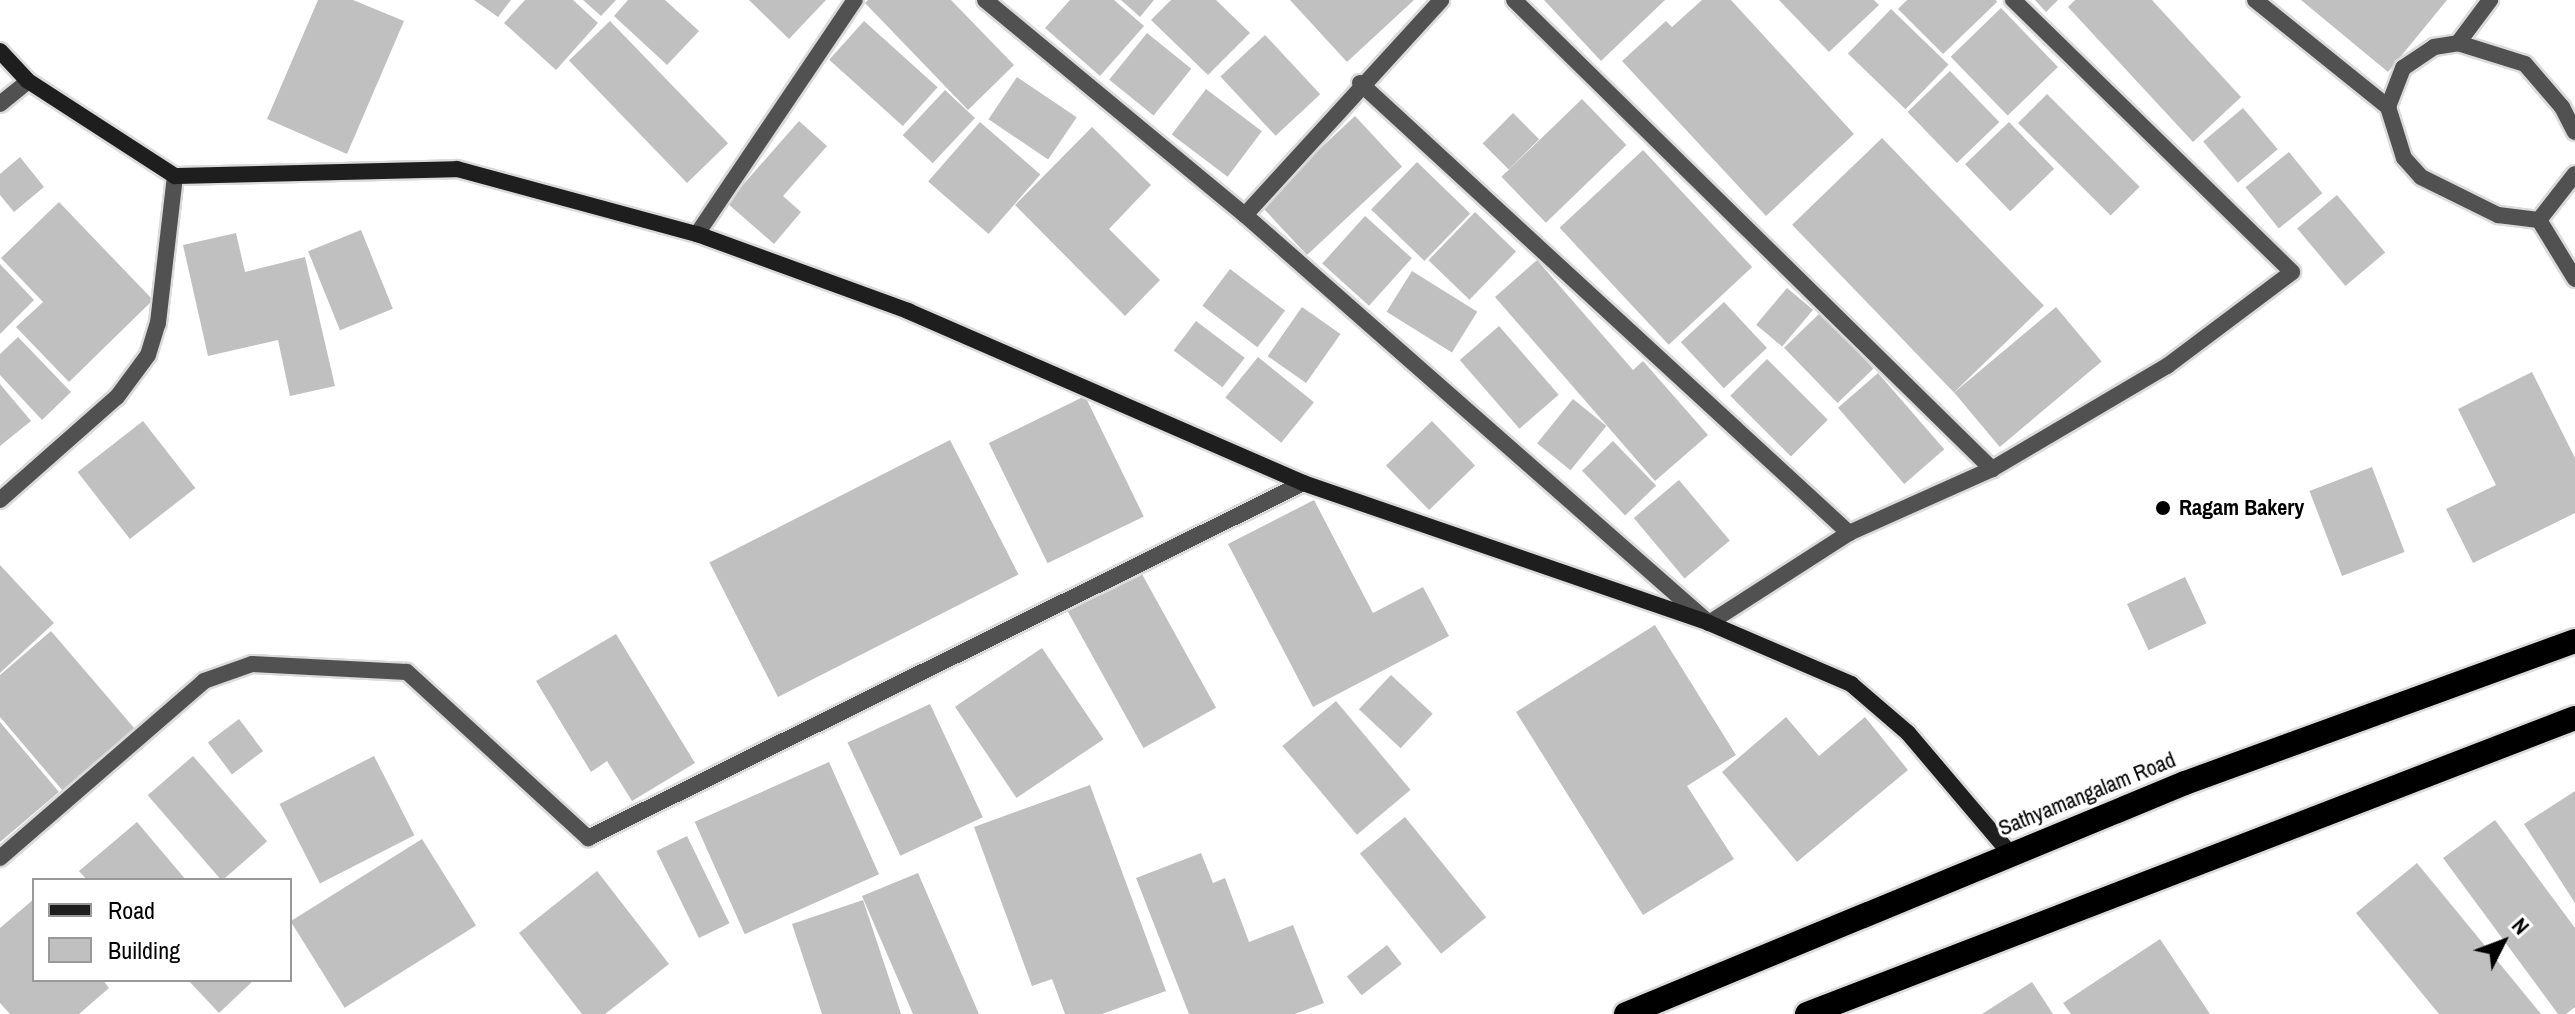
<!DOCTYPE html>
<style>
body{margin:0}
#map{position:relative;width:2575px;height:1014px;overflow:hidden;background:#fff;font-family:"Archivo Narrow",sans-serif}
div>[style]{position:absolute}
.building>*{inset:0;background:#c0c0c0;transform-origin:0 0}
.roads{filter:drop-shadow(2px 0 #dbdbdb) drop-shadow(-2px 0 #dbdbdb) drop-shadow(0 2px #dbdbdb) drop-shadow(0 -2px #dbdbdb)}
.lane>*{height:16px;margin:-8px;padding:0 8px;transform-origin:8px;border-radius:8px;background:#515151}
.street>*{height:16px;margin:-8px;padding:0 8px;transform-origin:8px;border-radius:8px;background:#515151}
.secondary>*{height:16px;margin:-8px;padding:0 8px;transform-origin:8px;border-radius:8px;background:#1e1e1e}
.highway>*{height:24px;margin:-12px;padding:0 12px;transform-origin:12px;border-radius:12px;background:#000}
.dots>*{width:22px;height:22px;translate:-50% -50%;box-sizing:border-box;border:4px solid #fff;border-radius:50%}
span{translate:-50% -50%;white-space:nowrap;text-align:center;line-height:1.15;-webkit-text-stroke:6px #fff;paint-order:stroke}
.poi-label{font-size:22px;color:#000;font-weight:700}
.left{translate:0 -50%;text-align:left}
.street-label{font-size:22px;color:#000}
.legend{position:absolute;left:32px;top:878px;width:260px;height:104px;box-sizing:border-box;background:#fff;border:2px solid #999;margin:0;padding:10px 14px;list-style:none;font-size:24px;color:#000}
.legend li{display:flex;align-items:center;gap:16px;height:40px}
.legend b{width:40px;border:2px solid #999}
.north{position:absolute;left:2463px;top:902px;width:80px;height:80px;-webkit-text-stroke:6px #fff;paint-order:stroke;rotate:48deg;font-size:22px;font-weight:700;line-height:32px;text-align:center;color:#000}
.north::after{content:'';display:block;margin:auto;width:28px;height:36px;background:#000;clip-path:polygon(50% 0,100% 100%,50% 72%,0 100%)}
</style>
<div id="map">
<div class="building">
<i style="clip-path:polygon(318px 0,353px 0,404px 21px,347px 154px,267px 119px)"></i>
<i style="clip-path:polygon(474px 0,511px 0,498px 17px)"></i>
<i style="clip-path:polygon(525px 0,573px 0,598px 23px,556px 70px,504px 23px)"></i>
<i style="clip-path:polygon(583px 0,616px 0,601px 16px)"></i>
<i style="clip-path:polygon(628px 0,665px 0,699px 31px,667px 65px,614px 16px)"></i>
<i style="clip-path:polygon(749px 0,826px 0,789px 39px)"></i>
<i style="clip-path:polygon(868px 0,951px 0,1014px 65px,968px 110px,865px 3px)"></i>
<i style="clip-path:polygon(1070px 0,1114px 0,1144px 26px,1100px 76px,1045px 28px)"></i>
<i style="clip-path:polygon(1121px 0,1154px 0,1140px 17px)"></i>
<i style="clip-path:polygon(1171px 0,1216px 0,1250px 33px,1208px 75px,1151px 20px)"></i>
<i style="clip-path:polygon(1290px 0,1414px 0,1347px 62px)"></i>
<i style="clip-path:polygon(1544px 0,1665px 0,1601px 61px)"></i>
<i style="clip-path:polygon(1702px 0,1731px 0,1854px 134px,1766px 216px,1622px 61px,1666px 21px,1672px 27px)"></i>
<i style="clip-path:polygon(1779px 0,1874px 0,1879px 5px,1829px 52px)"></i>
<i style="clip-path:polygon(1907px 0,1996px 0,1997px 2px,1943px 54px,1898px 9px)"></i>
<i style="clip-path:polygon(2035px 0,2058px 0,2046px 12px)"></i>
<i style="clip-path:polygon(2075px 0,2152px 0,2241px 97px,2193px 142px,2068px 7px)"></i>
<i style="clip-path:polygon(2301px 0,2447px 0,2388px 72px)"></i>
<i style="left:2001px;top:8px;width:82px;height:70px;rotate:46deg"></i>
<i style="left:1891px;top:9px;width:80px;height:62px;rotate:44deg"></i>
<i style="left:610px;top:21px;width:170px;height:57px;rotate:46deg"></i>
<i style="left:864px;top:21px;width:99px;height:52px;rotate:42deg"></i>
<i style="left:1147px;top:33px;width:57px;height:60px;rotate:39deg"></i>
<i style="left:1265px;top:35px;width:81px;height:61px;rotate:47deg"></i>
<i style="left:1950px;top:71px;width:71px;height:59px;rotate:46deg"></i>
<i style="left:1017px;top:77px;width:72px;height:51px;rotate:34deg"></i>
<i style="left:1206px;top:89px;width:70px;height:57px;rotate:37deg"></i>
<i style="left:945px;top:90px;width:41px;height:62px;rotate:43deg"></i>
<i style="left:2047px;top:94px;width:131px;height:41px;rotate:45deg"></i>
<i style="left:1582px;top:99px;width:64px;height:112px;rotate:46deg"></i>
<i style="left:2243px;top:108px;width:54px;height:52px;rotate:50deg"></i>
<i style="left:1513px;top:113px;width:37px;height:43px;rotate:45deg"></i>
<i style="left:1355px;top:116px;width:69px;height:130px;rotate:47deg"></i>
<i style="clip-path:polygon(799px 121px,827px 146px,783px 196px,801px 212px,774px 244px,727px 203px)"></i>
<i style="left:980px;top:122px;width:80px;height:79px;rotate:41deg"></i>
<i style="left:2009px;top:122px;width:65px;height:61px;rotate:46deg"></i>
<i style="clip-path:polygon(1092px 127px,1151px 185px,1109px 229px,1160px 280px,1125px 316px,1015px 205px)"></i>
<i style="left:1882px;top:138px;width:233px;height:125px;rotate:46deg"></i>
<i style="left:1643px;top:150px;width:160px;height:114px;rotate:47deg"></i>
<i style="left:2289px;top:152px;width:53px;height:56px;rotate:51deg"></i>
<i style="clip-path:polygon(20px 157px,44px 187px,14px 212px,0 195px,0 174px)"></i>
<i style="left:1417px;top:162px;width:74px;height:66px;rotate:44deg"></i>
<i style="left:2337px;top:195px;width:75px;height:52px;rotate:50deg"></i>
<i style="clip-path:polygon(59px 202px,153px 300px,69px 382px,16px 327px,43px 302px,1px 258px)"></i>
<i style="left:1475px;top:212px;width:57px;height:67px;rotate:44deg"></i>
<i style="left:1365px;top:216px;width:63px;height:64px;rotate:42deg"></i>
<i style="left:361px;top:230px;width:85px;height:57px;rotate:68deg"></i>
<i style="clip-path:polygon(236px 233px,245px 272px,305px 257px,335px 386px,290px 396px,278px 340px,208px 356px,183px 245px)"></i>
<i style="clip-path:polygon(1537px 260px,1633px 370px,1643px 361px,1708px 435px,1655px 481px,1495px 297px)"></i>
<i style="clip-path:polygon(0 264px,34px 300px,0 334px)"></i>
<i style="left:1230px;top:269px;width:69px;height:46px;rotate:37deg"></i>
<i style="left:1412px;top:271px;width:77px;height:48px;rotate:32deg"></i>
<i style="left:1787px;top:288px;width:34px;height:48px;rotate:40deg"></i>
<i style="left:1724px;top:302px;width:63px;height:59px;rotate:47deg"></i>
<i style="left:1302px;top:307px;width:47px;height:60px;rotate:35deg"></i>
<i style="left:2056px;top:307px;width:71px;height:133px;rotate:50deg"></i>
<i style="left:1820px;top:313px;width:77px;height:50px;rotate:46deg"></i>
<i style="left:1196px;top:321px;width:61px;height:37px;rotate:37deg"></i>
<i style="left:1499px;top:326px;width:91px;height:52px;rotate:49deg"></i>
<i style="clip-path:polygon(18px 337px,71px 392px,42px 420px,0 375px,0 354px)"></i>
<i style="left:1258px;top:357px;width:72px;height:52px;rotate:39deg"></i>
<i style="left:1767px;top:359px;width:86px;height:52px;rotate:45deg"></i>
<i style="clip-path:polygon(2532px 372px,2575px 458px,2575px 513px,2473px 563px,2446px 509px,2496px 485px,2458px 409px)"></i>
<i style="left:1878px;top:373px;width:101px;height:53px;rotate:49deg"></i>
<i style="clip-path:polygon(0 384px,31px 421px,0 446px)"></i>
<i style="left:1085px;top:396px;width:134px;height:107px;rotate:64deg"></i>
<i style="left:1573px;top:399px;width:43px;height:57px;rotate:39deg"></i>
<i style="left:143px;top:421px;width:85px;height:83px;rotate:52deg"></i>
<i style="left:1432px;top:421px;width:62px;height:64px;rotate:46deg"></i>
<i style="left:950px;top:440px;width:151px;height:270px;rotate:63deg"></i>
<i style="left:1613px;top:441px;width:62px;height:43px;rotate:46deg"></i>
<i style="left:2372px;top:467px;width:91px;height:67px;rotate:69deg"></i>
<i style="left:1679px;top:480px;width:79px;height:59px;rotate:50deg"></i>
<i style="clip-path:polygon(1314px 500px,1373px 613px,1423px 587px,1449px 636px,1313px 707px,1228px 544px)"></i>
<i style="clip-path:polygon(0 565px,54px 623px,0 673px)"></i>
<i style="left:1138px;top:567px;width:161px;height:83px;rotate:61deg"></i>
<i style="left:2185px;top:577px;width:51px;height:64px;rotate:65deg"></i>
<i style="clip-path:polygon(1655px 625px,1736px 755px,1687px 786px,1734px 859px,1643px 915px,1516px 712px)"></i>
<i style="clip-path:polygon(51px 631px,135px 729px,63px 791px,0 717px,0 675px)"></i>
<i style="clip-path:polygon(616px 634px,695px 763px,632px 801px,607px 761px,591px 772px,536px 681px)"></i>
<i style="left:1042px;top:648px;width:110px;height:105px;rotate:56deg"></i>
<i style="left:1391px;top:675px;width:57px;height:47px;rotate:43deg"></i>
<i style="left:1336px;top:701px;width:116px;height:70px;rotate:50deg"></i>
<i style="left:930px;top:704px;width:125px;height:91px;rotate:65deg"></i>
<i style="clip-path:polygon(1786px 717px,1819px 756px,1865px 717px,1908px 770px,1797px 862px,1722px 772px)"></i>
<i style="left:239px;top:719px;width:40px;height:39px;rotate:53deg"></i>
<i style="clip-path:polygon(0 722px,59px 792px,0 842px)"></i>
<i style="left:193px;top:756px;width:113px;height:60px;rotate:49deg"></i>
<i style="left:374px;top:756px;width:89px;height:106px;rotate:63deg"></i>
<i style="left:829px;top:762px;width:123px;height:147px;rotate:66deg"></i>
<i style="clip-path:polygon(1090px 785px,1166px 991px,1102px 1014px,1065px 1014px,1052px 979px,1032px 986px,974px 827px)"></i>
<i style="clip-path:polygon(2575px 791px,2575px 903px,2524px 824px)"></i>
<i style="left:1405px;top:817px;width:129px;height:58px;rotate:51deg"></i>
<i style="clip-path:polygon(2495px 820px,2575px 928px,2575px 1007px,2566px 1014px,2558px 1014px,2443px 858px)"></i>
<i style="clip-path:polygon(137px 822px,186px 880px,87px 880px,79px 871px)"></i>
<i style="left:687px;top:836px;width:97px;height:34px;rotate:64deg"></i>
<i style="left:422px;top:839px;width:102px;height:155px;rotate:58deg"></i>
<i style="clip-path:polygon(1201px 853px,1213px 883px,1225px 878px,1249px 942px,1293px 925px,1324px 1003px,1295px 1014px,1189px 1014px,1136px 878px)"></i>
<i style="clip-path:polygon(2417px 863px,2541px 1014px,2439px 1014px,2356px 913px)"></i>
<i style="clip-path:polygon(597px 871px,669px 964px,605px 1014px,582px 1014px,519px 933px)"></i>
<i style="clip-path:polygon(918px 873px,979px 1014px,913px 1014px,862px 896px)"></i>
<i style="clip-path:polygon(34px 899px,34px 980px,103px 980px,109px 988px,79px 1014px,10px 1014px,0 1003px,0 928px)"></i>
<i style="clip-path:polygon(863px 900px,901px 1014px,822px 1014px,792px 924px)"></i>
<i style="clip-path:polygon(2160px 939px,2210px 1014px,2071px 1014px,2063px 1003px)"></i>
<i style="left:1387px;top:945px;width:24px;height:51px;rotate:52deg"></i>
<i style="clip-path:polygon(188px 980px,254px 980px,219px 1013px)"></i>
<i style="clip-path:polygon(2032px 982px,2053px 1014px,1982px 1014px)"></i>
</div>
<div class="roads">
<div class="lane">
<i style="left:2255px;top:0;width:171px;rotate:38.8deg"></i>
<i style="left:2388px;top:107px;width:53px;rotate:72.6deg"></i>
<i style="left:2404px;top:158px;width:25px;rotate:48deg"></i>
<i style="left:2421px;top:177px;width:86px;rotate:26.3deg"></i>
<i style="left:2498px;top:215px;width:41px;rotate:7deg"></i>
<i style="left:2539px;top:220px;width:69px;rotate:58.6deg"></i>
<i style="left:2458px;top:43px;width:54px;rotate:-53.3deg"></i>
<i style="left:2388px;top:107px;width:42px;rotate:-69deg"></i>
<i style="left:2403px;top:68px;width:37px;rotate:-34deg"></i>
<i style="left:2434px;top:47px;width:24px;rotate:-9deg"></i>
<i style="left:2458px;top:43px;width:70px;rotate:17.4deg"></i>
<i style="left:2525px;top:64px;width:57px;rotate:49.3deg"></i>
<i style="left:2562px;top:107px;width:28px;rotate:63deg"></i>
<i style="left:2539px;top:220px;width:58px;rotate:-52deg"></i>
</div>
<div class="street">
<i style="left:985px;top:0;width:337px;rotate:39.6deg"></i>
<i style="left:1245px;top:215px;width:291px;rotate:-47.6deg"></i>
<i style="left:1514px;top:0;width:670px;rotate:44.46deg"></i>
<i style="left:1360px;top:83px;width:665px;rotate:42.62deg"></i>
<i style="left:0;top:104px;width:36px;rotate:-39deg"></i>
<i style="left:1245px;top:215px;width:618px;rotate:41.33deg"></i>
<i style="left:1709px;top:623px;width:166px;rotate:-32.7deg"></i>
<i style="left:1849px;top:533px;width:157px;rotate:-24.1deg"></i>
<i style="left:1992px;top:469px;width:203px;rotate:-30.5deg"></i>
<i style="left:2167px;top:366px;width:156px;rotate:-36.9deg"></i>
<i style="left:2292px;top:272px;width:390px;rotate:-135.7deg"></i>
<i style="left:697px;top:234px;width:282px;rotate:-56deg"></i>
<i style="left:0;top:500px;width:156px;rotate:-41.4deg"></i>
<i style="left:117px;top:397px;width:52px;rotate:-53.6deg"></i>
<i style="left:148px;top:355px;width:34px;rotate:-73deg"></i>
<i style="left:158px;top:323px;width:148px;rotate:-83.4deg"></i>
<i style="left:0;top:858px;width:270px;rotate:-40.9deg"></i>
<i style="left:204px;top:681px;width:51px;rotate:-19.5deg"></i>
<i style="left:252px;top:664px;width:155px;rotate:3deg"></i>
<i style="left:407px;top:672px;width:246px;rotate:42.5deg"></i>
<i style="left:588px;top:838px;width:798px;rotate:-26.4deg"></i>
</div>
<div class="secondary">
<i style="left:0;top:51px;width:41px;rotate:47deg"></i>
<i style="left:28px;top:81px;width:175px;rotate:32.9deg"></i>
<i style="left:175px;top:176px;width:282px;rotate:-1.4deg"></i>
<i style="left:457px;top:169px;width:249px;rotate:15.2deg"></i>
<i style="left:697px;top:234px;width:225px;rotate:20deg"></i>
<i style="left:908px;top:311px;width:431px;rotate:23.5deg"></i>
<i style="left:1303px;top:483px;width:429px;rotate:19deg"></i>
<i style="left:1709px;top:623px;width:155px;rotate:23.2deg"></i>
<i style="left:1851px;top:684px;width:75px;rotate:40.7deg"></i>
<i style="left:1908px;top:733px;width:156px;rotate:49.7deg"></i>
</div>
<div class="highway">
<i style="left:1626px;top:1014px;width:605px;rotate:-22.45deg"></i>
<i style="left:2185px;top:783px;width:415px;rotate:-20deg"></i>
<i style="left:1807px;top:1014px;width:823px;rotate:-21.08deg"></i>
</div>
</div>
<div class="dots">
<i style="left:2163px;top:508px;background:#000"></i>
</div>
<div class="poi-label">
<span class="left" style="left:2179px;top:508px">Ragam Bakery</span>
</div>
<div class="street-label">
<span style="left:2087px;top:794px;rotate:-22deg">Sathyamangalam Road</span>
</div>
<ul class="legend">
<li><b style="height:10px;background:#1e1e1e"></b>Road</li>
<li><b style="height:22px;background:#c0c0c0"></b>Building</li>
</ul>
<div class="north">N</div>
</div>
